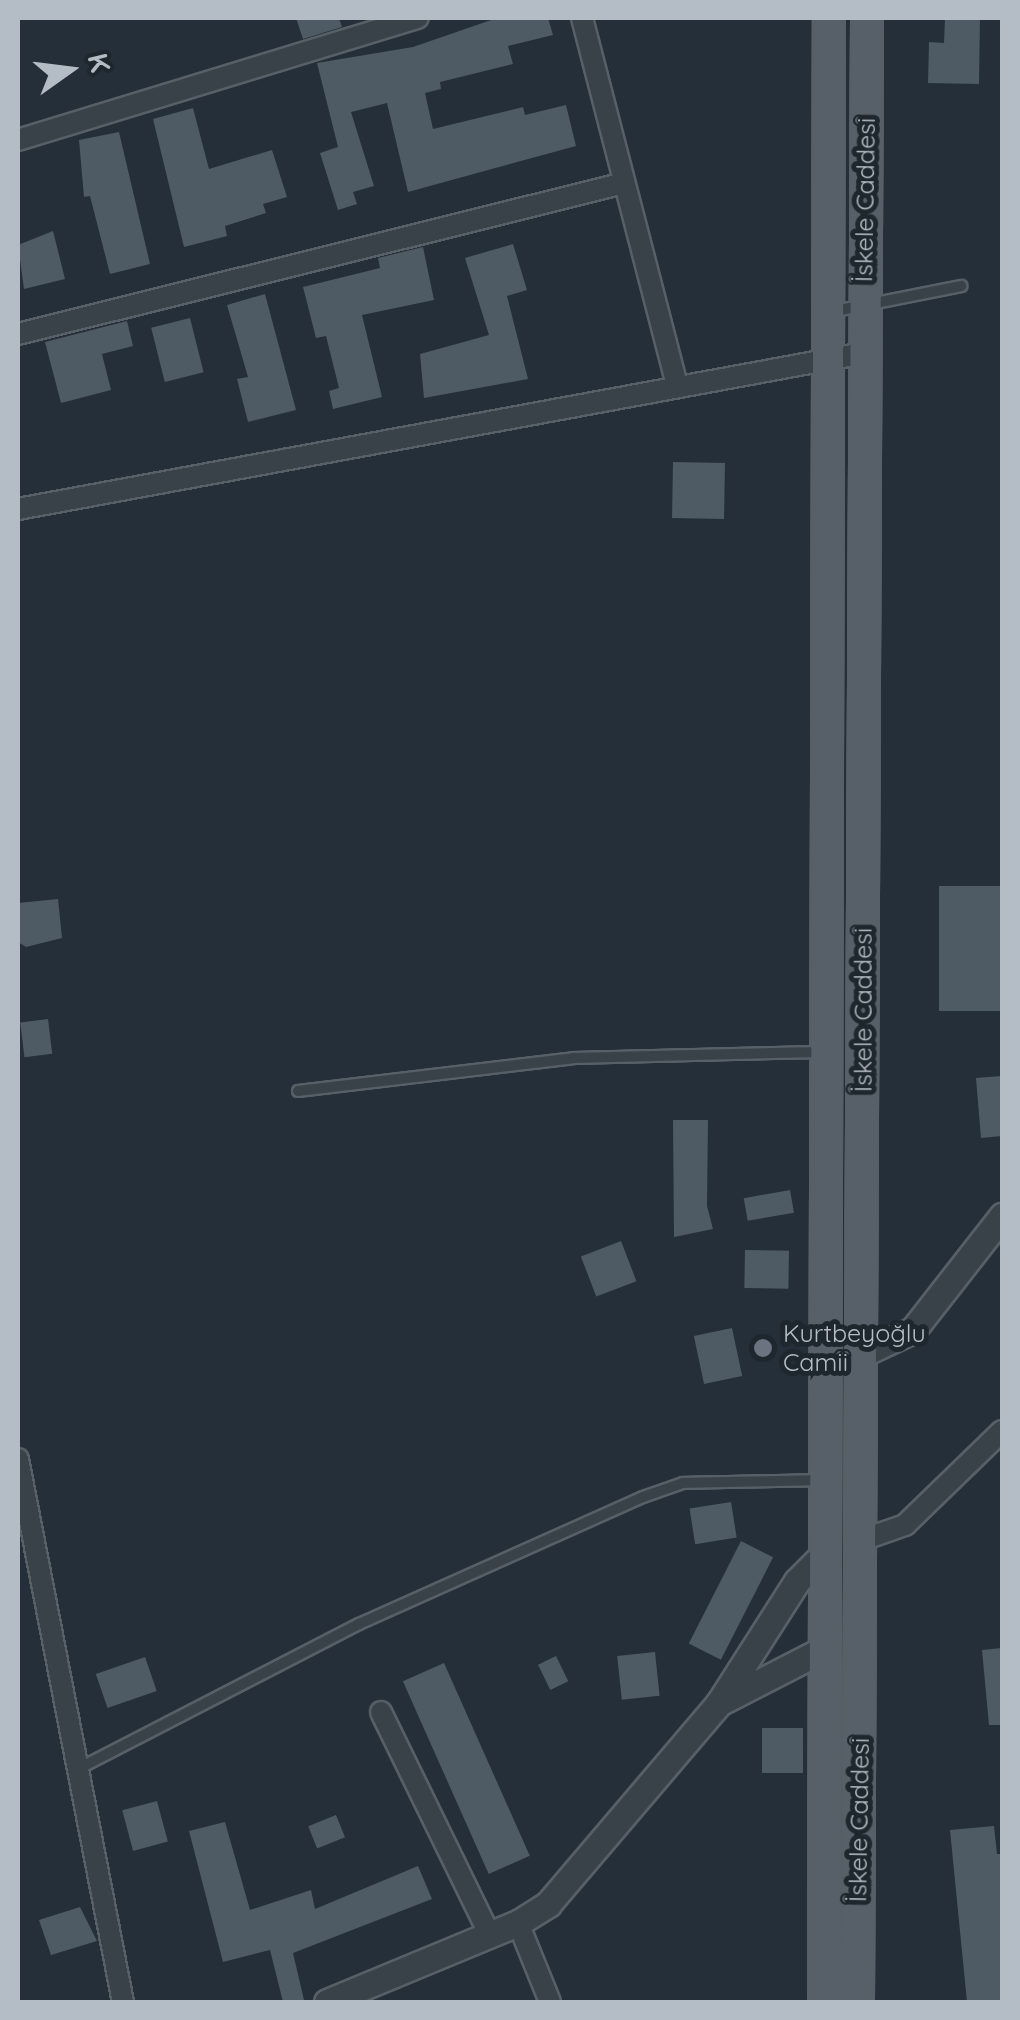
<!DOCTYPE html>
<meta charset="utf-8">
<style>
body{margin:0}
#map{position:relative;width:1020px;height:2020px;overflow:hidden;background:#252f39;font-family:Quicksand,sans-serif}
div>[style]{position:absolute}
.building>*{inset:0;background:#4e5a64;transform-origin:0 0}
.roads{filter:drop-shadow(2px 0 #575f67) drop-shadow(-2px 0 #575f67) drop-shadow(0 2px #575f67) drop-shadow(0 -2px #575f67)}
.service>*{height:10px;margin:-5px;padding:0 5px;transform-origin:5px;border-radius:5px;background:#394149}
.minor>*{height:20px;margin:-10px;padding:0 10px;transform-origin:10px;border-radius:10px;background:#394149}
.tertiary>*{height:25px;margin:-12.5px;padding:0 12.5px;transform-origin:12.5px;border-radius:12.5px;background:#394149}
.primary>*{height:30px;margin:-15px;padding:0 15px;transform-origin:15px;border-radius:15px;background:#576069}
.dots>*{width:28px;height:28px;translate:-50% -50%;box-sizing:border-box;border:5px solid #1e262e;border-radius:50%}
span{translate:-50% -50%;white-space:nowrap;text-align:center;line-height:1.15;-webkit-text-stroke:10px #1e262e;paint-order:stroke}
.street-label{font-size:25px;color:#b4bcc5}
.poi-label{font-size:25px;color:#b4bcc5}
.left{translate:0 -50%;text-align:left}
.frame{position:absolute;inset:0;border:20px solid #b4bcc5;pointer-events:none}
.north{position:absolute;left:20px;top:20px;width:100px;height:100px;-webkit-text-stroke:8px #1e262e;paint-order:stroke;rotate:76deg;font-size:28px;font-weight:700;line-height:40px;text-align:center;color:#b4bcc5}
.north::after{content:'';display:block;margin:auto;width:35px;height:45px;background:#b4bcc5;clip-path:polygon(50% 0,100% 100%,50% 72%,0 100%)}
</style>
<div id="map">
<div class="building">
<i style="clip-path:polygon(296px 18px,339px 18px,342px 27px,303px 39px)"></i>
<i style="clip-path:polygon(497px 18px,548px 18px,553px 35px,508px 46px,513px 64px,440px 82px,441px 89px,425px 93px,433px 129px,523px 107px,525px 115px,566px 105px,576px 146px,408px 192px,387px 103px,351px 112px,374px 186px,353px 192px,357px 204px,338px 210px,320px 153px,338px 147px,317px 63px,413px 47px)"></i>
<i style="clip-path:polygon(945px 18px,980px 18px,979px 84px,928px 83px,929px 42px,944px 43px)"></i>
<i style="clip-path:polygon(193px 108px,209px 169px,272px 150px,287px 197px,263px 204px,266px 213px,225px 226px,227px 236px,184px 247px,153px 119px)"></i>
<i style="clip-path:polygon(119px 132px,150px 264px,110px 274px,90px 196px,84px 197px,79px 140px)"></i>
<i style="clip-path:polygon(53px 231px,65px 279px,24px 289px,18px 245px)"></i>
<i style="clip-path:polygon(513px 244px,527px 290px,507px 296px,528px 379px,424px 398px,420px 354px,489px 335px,465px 258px)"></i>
<i style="clip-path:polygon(423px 247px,434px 300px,362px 315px,382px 397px,333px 409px,329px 391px,339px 388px,326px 336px,316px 338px,303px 287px,380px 268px,378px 258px)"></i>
<i style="clip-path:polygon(265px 294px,296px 410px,248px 422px,237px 379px,248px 377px,227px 305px)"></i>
<i style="left:190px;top:318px;width:56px;height:40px;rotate:76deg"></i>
<i style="clip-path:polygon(127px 321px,133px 346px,102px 354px,111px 390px,61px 403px,45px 342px)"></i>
<i style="left:673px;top:462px;width:52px;height:56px;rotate:1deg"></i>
<i style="left:939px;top:886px;width:63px;height:125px"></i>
<i style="clip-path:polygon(58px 899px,62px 938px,26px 947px,18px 942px,18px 903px)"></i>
<i style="left:48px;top:1019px;width:35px;height:28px;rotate:83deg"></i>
<i style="clip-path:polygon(1002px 1076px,1002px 1136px,981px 1138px,976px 1078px)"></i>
<i style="clip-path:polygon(673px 1120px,708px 1120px,707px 1206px,713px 1229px,674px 1237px)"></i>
<i style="left:790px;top:1190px;width:23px;height:47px;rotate:80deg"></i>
<i style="left:621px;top:1241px;width:43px;height:43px;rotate:69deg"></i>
<i style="left:745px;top:1250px;width:44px;height:38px;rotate:1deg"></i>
<i style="left:732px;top:1328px;width:49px;height:39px;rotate:78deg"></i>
<i style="left:731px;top:1502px;width:36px;height:42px;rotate:81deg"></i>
<i style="left:741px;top:1541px;width:36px;height:115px;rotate:27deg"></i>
<i style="clip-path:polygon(1002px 1648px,1002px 1725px,989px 1725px,982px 1650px)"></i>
<i style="left:655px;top:1652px;width:44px;height:38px;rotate:84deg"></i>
<i style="left:556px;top:1656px;width:28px;height:20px;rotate:64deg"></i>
<i style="left:145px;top:1657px;width:36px;height:52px;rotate:71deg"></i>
<i style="left:444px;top:1663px;width:211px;height:45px;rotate:66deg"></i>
<i style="left:762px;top:1728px;width:41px;height:45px"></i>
<i style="left:157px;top:1801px;width:42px;height:36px;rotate:75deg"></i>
<i style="left:336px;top:1815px;width:24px;height:30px;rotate:68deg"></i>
<i style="clip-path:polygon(225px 1822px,250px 1910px,311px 1890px,315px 1909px,418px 1866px,432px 1899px,293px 1953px,304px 2000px,283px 2002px,270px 1950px,223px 1962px,189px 1831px)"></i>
<i style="clip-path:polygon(994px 1826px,997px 1854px,1002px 1854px,1002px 2002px,967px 2002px,950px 1830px)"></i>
<i style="clip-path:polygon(80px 1907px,97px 1941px,51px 1955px,39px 1920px)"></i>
</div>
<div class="roads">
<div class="service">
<i style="left:830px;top:312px;width:134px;rotate:-11.2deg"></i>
<i style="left:298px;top:1091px;width:277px;rotate:-6.8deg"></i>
<i style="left:573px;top:1058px;width:252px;rotate:-1.4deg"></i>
<i style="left:78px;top:1769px;width:316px;rotate:-27.3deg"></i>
<i style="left:359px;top:1624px;width:311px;rotate:-24.1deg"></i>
<i style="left:643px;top:1497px;width:42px;rotate:-19.3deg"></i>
<i style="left:683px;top:1483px;width:138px;rotate:-1.2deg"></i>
</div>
<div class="minor">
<i style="left:582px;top:18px;width:379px;rotate:75.5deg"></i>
<i style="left:18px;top:140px;width:418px;rotate:-17deg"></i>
<i style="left:18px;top:334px;width:620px;rotate:-13.99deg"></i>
<i style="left:18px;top:509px;width:860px;rotate:-10.45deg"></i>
<i style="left:18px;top:1459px;width:553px;rotate:79.06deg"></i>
<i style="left:862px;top:1540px;width:46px;rotate:-19.2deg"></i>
<i style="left:905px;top:1525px;width:135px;rotate:-44.1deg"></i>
<i style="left:381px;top:1712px;width:248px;rotate:64deg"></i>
<i style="left:518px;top:1923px;width:85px;rotate:67.9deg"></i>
</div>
<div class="tertiary">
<i style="left:862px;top:1354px;width:56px;rotate:-25.2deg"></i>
<i style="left:913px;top:1330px;width:145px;rotate:-52deg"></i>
<i style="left:719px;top:1703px;width:120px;rotate:-27.2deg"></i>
<i style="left:327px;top:2002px;width:207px;rotate:-22.5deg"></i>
<i style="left:518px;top:1923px;width:36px;rotate:-32deg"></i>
<i style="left:548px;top:1904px;width:264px;rotate:-49.6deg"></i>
<i style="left:719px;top:1703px;width:145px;rotate:-57.4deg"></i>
<i style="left:797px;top:1581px;width:41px;rotate:-45deg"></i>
</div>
<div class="primary">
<i style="left:824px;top:2002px;width:1984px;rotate:-89.86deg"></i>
<i style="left:858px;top:2002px;width:1984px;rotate:-89.74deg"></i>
</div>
</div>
<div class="dots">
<i style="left:763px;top:1348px;background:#6b7280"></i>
</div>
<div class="street-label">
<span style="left:865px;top:200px;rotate:-89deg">İskele Caddesi</span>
<span style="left:863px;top:1010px;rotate:-90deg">İskele Caddesi</span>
<span style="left:859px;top:1820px;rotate:-89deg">İskele Caddesi</span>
</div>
<div class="poi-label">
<span class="left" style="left:783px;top:1348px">Kurtbeyoğlu<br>Camii</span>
</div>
<div class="frame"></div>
<div class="north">K</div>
</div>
